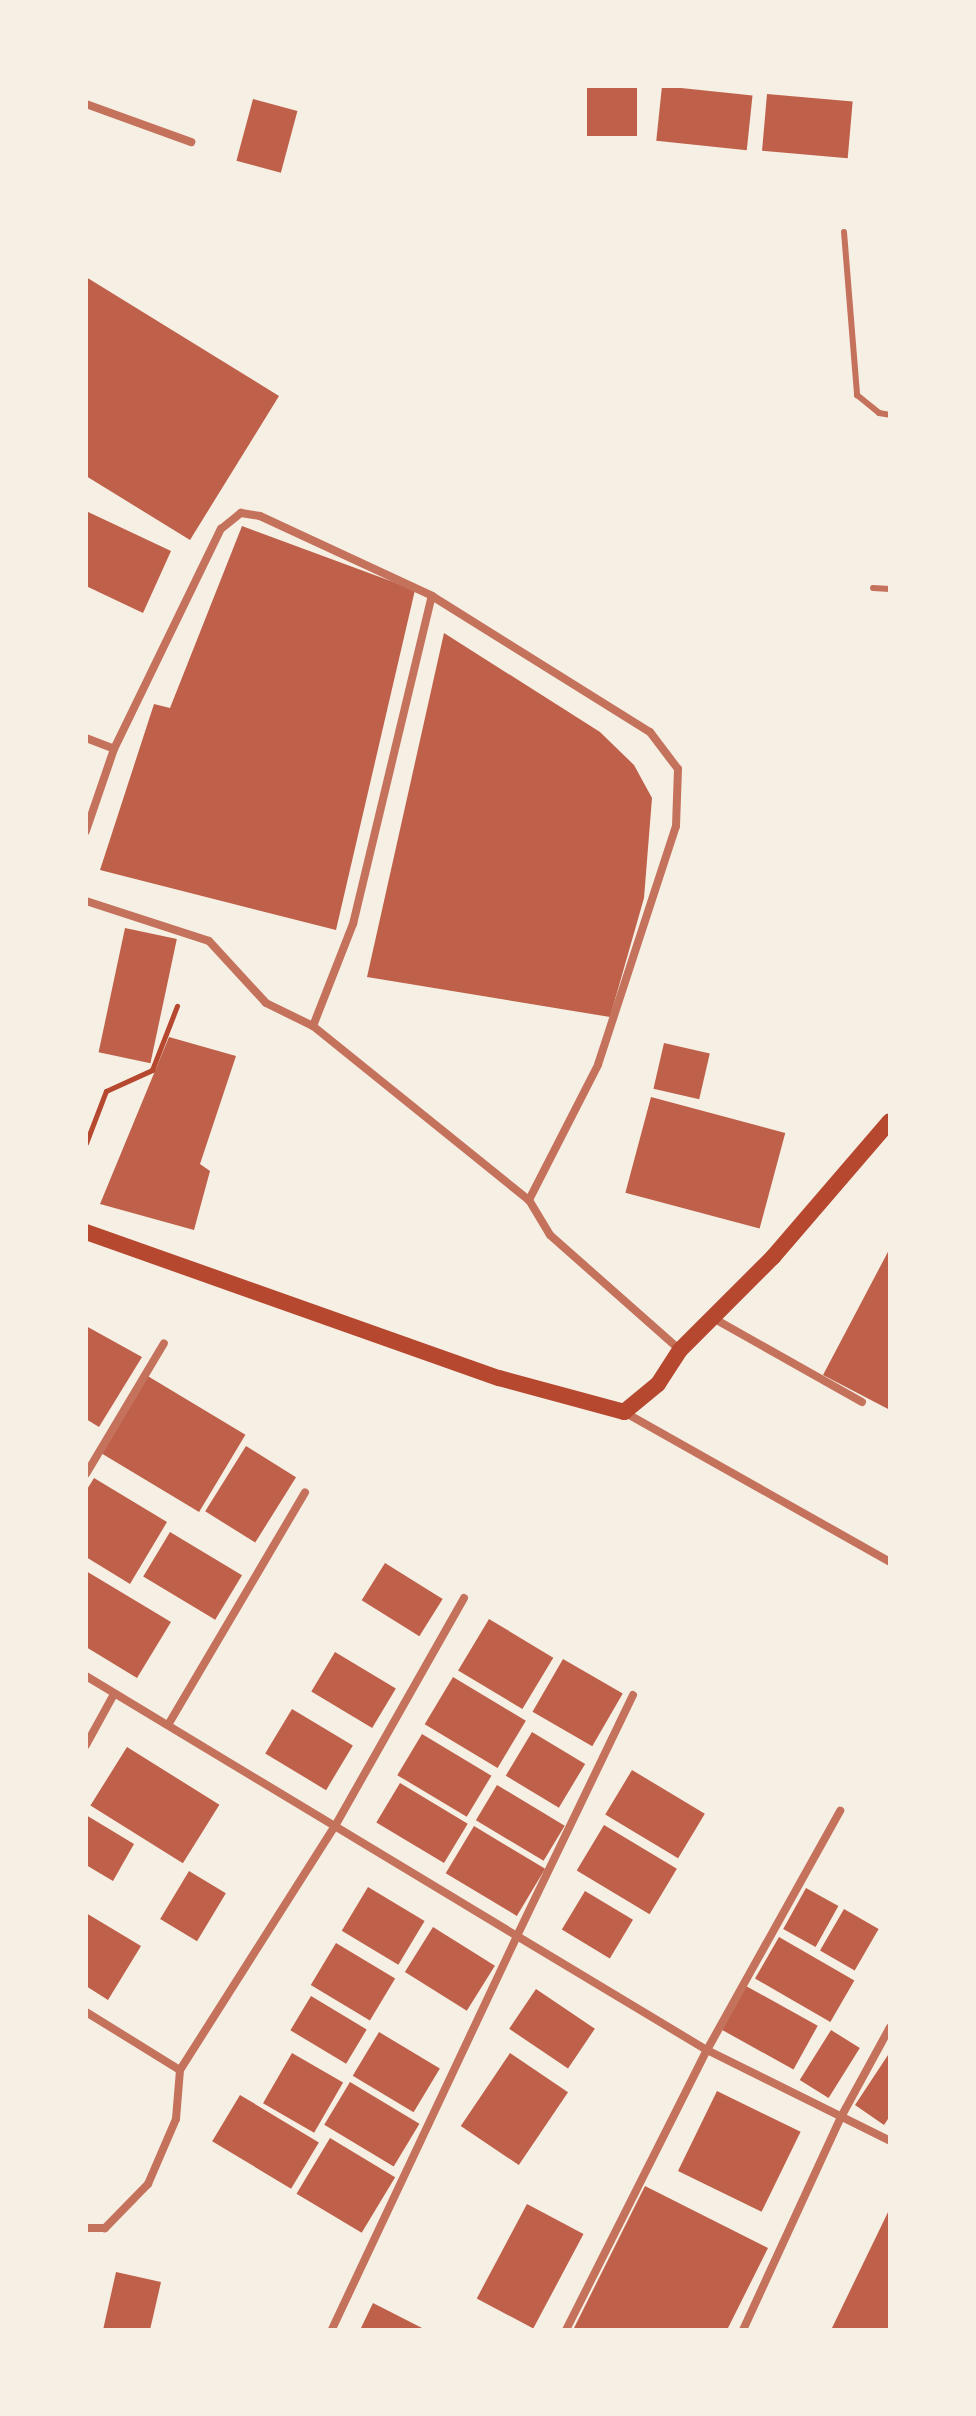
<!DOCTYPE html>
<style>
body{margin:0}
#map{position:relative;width:976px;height:2416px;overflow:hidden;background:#f6efe4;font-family:"Varela Round",sans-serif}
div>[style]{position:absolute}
.building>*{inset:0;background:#bf614a;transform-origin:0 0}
.path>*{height:5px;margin:-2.5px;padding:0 2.5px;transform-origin:2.5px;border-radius:2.5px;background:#b5482f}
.service>*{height:6px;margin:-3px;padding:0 3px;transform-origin:3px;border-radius:3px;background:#c5725c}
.minor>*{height:8px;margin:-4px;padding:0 4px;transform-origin:4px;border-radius:4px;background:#c5725c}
.secondary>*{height:16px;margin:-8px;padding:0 8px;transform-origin:8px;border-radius:8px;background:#b5482f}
span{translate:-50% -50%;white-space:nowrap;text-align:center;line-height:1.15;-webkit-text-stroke:6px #f6efe4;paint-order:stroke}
.frame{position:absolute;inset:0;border:88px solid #f6efe4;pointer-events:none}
</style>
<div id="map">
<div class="building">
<i style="left:587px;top:86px;width:50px;height:50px"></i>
<i style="left:662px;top:86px;width:91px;height:55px;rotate:6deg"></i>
<i style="left:767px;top:94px;width:86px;height:57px;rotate:5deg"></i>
<i style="left:253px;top:99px;width:46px;height:64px;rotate:15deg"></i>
<i style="clip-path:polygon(86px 277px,279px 396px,190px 540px,86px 476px)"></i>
<i style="clip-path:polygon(86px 511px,171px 551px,143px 613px,86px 586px)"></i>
<i style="clip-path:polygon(242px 526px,415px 590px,336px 930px,100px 870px,154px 704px,170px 708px)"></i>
<i style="clip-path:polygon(444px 633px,600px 732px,634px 765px,652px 798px,644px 898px,610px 1017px,367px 977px)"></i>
<i style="left:125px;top:928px;width:53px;height:127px;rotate:12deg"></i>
<i style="clip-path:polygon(169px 1037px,236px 1056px,200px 1164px,210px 1171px,194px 1230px,100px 1204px)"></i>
<i style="left:664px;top:1043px;width:47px;height:47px;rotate:13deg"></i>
<i style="left:651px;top:1097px;width:139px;height:99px;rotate:15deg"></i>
<i style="clip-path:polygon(890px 1248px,890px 1410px,823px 1375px)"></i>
<i style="clip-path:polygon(86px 1326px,142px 1357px,99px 1427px,86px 1419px)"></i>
<i style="left:146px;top:1375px;width:116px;height:90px;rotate:31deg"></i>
<i style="left:246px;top:1446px;width:59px;height:77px;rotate:32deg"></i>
<i style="clip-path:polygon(94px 1478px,167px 1522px,130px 1584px,86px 1557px,86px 1491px)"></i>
<i style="left:170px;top:1532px;width:84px;height:52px;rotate:31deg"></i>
<i style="left:385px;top:1563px;width:68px;height:44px;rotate:32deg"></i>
<i style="clip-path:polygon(86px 1571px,171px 1622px,137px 1678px,86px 1647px)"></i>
<i style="left:489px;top:1619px;width:75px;height:60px;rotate:31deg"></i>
<i style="left:335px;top:1652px;width:71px;height:46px;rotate:31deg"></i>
<i style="left:563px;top:1659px;width:69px;height:61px;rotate:30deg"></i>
<i style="left:453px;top:1677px;width:85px;height:55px;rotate:31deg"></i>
<i style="left:292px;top:1709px;width:71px;height:52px;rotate:31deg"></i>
<i style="left:532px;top:1732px;width:62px;height:51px;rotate:31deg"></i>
<i style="left:422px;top:1734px;width:81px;height:48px;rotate:31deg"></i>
<i style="left:127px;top:1747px;width:109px;height:69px;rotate:32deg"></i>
<i style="left:632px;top:1770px;width:85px;height:52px;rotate:31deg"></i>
<i style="left:400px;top:1783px;width:79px;height:46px;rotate:31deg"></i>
<i style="left:497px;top:1785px;width:79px;height:41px;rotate:31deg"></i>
<i style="clip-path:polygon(86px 1815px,134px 1844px,113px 1881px,86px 1865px)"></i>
<i style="left:604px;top:1825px;width:85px;height:53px;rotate:31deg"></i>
<i style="left:474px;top:1826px;width:83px;height:55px;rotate:31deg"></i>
<i style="left:189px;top:1871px;width:43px;height:56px;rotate:31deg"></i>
<i style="left:368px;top:1887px;width:66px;height:51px;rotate:31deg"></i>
<i style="left:806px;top:1888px;width:37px;height:47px;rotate:29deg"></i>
<i style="left:585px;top:1891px;width:56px;height:45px;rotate:31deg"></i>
<i style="left:844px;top:1909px;width:40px;height:48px;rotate:30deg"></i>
<i style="clip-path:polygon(86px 1913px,141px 1946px,108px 2000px,86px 1986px)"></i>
<i style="left:433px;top:1927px;width:73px;height:53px;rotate:32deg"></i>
<i style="left:779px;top:1937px;width:87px;height:48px;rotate:30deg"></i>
<i style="left:336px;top:1943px;width:69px;height:49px;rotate:31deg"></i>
<i style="left:746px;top:1986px;width:82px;height:50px;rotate:29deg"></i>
<i style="left:536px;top:1989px;width:71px;height:48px;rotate:34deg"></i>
<i style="left:311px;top:1996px;width:65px;height:40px;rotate:31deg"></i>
<i style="left:831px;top:2030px;width:34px;height:59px;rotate:32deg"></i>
<i style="left:379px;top:2032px;width:71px;height:51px;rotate:31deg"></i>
<i style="clip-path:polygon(890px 2052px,890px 2116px,884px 2125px,855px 2105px)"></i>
<i style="left:292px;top:2053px;width:59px;height:58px;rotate:30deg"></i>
<i style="left:510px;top:2053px;width:70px;height:88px;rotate:34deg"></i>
<i style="left:350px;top:2082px;width:81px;height:50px;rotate:31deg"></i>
<i style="left:717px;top:2091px;width:93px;height:89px;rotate:26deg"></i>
<i style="left:240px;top:2095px;width:92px;height:54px;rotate:31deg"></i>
<i style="left:330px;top:2138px;width:76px;height:65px;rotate:31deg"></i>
<i style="clip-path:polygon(645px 2186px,768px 2248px,727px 2330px,573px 2330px)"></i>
<i style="left:527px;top:2204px;width:64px;height:107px;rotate:28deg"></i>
<i style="clip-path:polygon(890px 2208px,890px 2330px,831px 2330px)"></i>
<i style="clip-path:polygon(116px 2272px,161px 2282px,150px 2330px,103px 2330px)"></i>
<i style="clip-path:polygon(373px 2303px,426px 2330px,360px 2330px)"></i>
</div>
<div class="path">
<i style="left:86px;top:1143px;width:56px;rotate:-69deg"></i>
<i style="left:106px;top:1091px;width:51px;rotate:-24.5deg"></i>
<i style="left:152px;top:1070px;width:69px;rotate:-68.7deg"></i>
</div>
<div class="service">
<i style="left:844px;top:232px;width:164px;rotate:85.4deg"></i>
<i style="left:857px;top:395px;width:28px;rotate:39deg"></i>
<i style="left:879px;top:413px;width:11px;rotate:10deg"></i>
<i style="left:873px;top:588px;width:17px;rotate:3deg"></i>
</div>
<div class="minor">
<i style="left:86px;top:104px;width:112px;rotate:19.9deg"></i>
<i style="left:86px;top:738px;width:30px;rotate:21deg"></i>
<i style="left:114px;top:749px;width:87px;rotate:108.9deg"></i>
<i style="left:114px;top:749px;width:245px;rotate:-64.1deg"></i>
<i style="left:221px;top:529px;width:26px;rotate:-39deg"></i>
<i style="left:241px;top:513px;width:19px;rotate:9deg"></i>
<i style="left:260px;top:516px;width:190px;rotate:24.9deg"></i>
<i style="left:432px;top:596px;width:257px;rotate:32deg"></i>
<i style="left:650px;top:732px;width:46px;rotate:52.9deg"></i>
<i style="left:678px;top:769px;width:57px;rotate:92deg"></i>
<i style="left:676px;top:826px;width:251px;rotate:108.1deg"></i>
<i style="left:598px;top:1065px;width:152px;rotate:117.1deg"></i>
<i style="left:86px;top:901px;width:129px;rotate:18deg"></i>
<i style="left:209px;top:941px;width:84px;rotate:47.4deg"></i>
<i style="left:266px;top:1003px;width:52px;rotate:26.1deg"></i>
<i style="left:313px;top:1026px;width:277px;rotate:38.9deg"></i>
<i style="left:529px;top:1200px;width:41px;rotate:59deg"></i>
<i style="left:550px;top:1235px;width:174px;rotate:41.5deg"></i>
<i style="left:313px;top:1026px;width:110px;rotate:-68.6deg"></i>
<i style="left:353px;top:924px;width:337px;rotate:-76.5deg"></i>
<i style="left:713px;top:1318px;width:171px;rotate:29.4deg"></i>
<i style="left:624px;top:1412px;width:305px;rotate:29.4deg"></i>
<i style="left:86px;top:1474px;width:152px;rotate:-59.2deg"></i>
<i style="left:86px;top:1676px;width:503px;rotate:31.1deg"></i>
<i style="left:517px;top:1936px;width:435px;rotate:115.2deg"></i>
<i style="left:633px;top:1695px;width:267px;rotate:115.7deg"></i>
<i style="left:517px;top:1936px;width:222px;rotate:31deg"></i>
<i style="left:707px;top:2050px;width:204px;rotate:26.4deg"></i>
<i style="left:168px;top:1725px;width:270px;rotate:-59.5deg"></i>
<i style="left:86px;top:1745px;width:58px;rotate:-61.2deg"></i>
<i style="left:86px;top:2012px;width:110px;rotate:31.7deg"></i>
<i style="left:180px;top:2070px;width:49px;rotate:94.7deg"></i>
<i style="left:176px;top:2119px;width:71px;rotate:113.3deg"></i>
<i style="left:148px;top:2184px;width:62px;rotate:134.3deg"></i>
<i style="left:105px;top:2228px;width:19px;rotate:180deg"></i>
<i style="left:180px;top:2070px;width:289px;rotate:-57.6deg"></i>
<i style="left:335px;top:1826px;width:262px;rotate:-60.5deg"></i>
<i style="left:566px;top:2330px;width:313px;rotate:-63.3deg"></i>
<i style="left:707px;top:2050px;width:274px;rotate:-60.9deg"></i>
<i style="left:743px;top:2330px;width:234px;rotate:-65.3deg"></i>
<i style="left:841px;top:2117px;width:102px;rotate:-61.4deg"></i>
</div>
<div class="secondary">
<i style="left:86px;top:1232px;width:438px;rotate:19.5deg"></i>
<i style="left:499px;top:1378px;width:130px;rotate:15.2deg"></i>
<i style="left:624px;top:1412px;width:44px;rotate:-39.5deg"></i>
<i style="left:658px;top:1384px;width:40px;rotate:-57.1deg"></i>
<i style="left:680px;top:1350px;width:132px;rotate:-45deg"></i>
<i style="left:773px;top:1257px;width:179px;rotate:-49.3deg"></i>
</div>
<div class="frame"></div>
</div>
